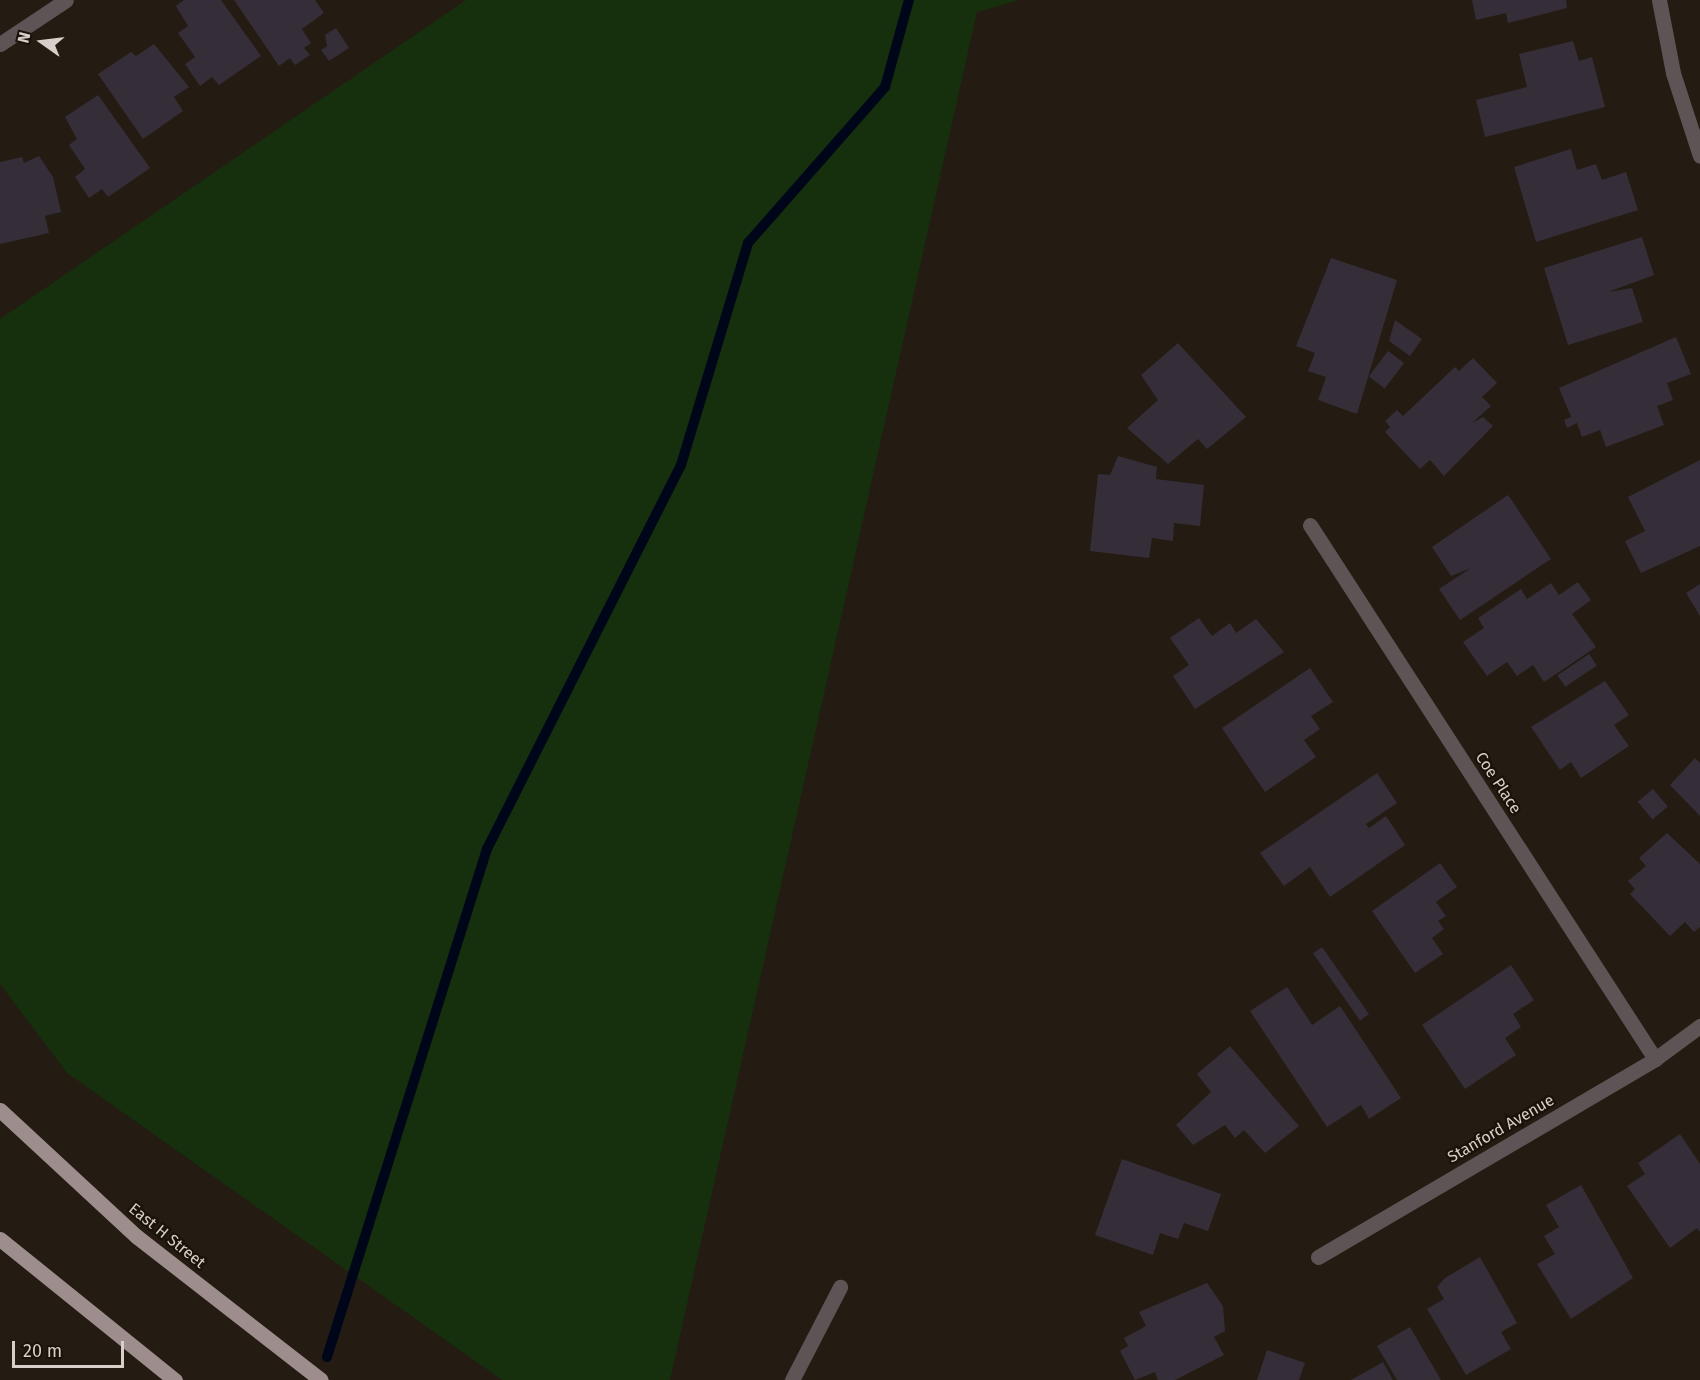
<!DOCTYPE html>
<style>
body{margin:0}
#map{position:relative;width:1700px;height:1380px;overflow:hidden;background:#241b12;font-family:"Fira Sans",sans-serif}
div>[style]{position:absolute}
.green>*{inset:0;background:#162f0d}
.stream>*{height:10px;margin:-5px;padding:0 5px;transform-origin:5px;border-radius:5px;background:#00061a}
.building>*{inset:0;background:#352e39;transform-origin:0 0}
.street>*{height:15px;margin:-7.5px;padding:0 7.5px;transform-origin:7.5px;border-radius:7.5px;background:#5d5555}
.primary>*{height:15px;margin:-7.5px;padding:0 7.5px;transform-origin:7.5px;border-radius:7.5px;background:#9d8d8d}
span{translate:-50% -50%;white-space:nowrap;text-align:center;line-height:1.15;-webkit-text-stroke:4.5px #1b1209;paint-order:stroke}
.street-label{font-size:16px;color:#d7d0ca}
.north{position:absolute;left:12px;top:12px;width:60px;height:60px;-webkit-text-stroke:4px #1b1209;paint-order:stroke;rotate:284deg;font-size:16px;font-weight:700;line-height:24px;text-align:center;color:#d7d0ca}
.north::after{content:'';display:block;margin:auto;width:21px;height:27px;background:#d7d0ca;clip-path:polygon(50% 0,100% 100%,50% 72%,0 100%)}
.scale{position:absolute;left:12px;top:1341px;width:112px;height:27px;box-sizing:border-box;border:3px solid #d7d0ca;border-top:0;padding-left:8px;font-size:18px;line-height:21px;white-space:nowrap;color:#d7d0ca;-webkit-text-stroke:4px #1b1209;paint-order:stroke}
</style>
<div id="map">
<div class="green">
<i style="clip-path:polygon(466px 0,1019px 0,977px 12px,670px 1380px,502px 1380px,67px 1073px,0 984px,0 319px)"></i>
</div>
<div class="stream">
<i style="left:327px;top:1357px;width:533px;rotate:-72.52deg"></i>
<i style="left:487px;top:849px;width:430px;rotate:-63.2deg"></i>
<i style="left:681px;top:465px;width:232px;rotate:-73.2deg"></i>
<i style="left:748px;top:243px;width:208px;rotate:-48.7deg"></i>
<i style="left:885px;top:87px;width:90px;rotate:-74.6deg"></i>
</div>
<div class="building">
<i style="clip-path:polygon(184px 0,221px 0,261px 56px,219px 85px,212px 77px,200px 86px,185px 64px,195px 57px,178px 33px,188px 26px,176px 6px)"></i>
<i style="clip-path:polygon(234px 0,315px 0,324px 13px,302px 29px,311px 43px,304px 48px,310px 55px,295px 65px,290px 58px,279px 66px)"></i>
<i style="clip-path:polygon(1472px 0,1566px 0,1567px 8px,1508px 23px,1506px 13px,1476px 20px)"></i>
<i style="clip-path:polygon(336px 28px,349px 48px,329px 61px,321px 50px,327px 46px,325px 35px)"></i>
<i style="clip-path:polygon(1573px 41px,1579px 61px,1592px 57px,1605px 107px,1485px 137px,1476px 100px,1527px 87px,1519px 54px)"></i>
<i style="clip-path:polygon(154px 44px,189px 87px,174px 97px,183px 111px,143px 139px,98px 74px,131px 52px,136px 56px)"></i>
<i style="clip-path:polygon(98px 95px,150px 168px,108px 197px,102px 189px,89px 198px,75px 177px,85px 169px,69px 145px,77px 139px,65px 117px)"></i>
<i style="clip-path:polygon(1571px 149px,1577px 170px,1596px 164px,1602px 180px,1626px 172px,1638px 210px,1536px 242px,1514px 167px)"></i>
<i style="clip-path:polygon(39px 156px,53px 177px,61px 212px,45px 216px,49px 233px,0 244px,0 162px,22px 157px,24px 163px)"></i>
<i style="clip-path:polygon(1642px 237px,1654px 275px,1608px 292px,1632px 288px,1643px 322px,1568px 345px,1544px 268px)"></i>
<i style="clip-path:polygon(1331px 258px,1397px 280px,1357px 414px,1318px 400px,1326px 377px,1308px 371px,1315px 353px,1296px 346px)"></i>
<i style="clip-path:polygon(1395px 320px,1422px 339px,1410px 356px,1389px 341px)"></i>
<i style="clip-path:polygon(1676px 337px,1691px 374px,1667px 383px,1673px 400px,1657px 406px,1664px 425px,1606px 447px,1600px 430px,1582px 437px,1577px 423px,1567px 428px,1564px 420px,1571px 417px,1559px 388px)"></i>
<i style="clip-path:polygon(1178px 343px,1246px 417px,1207px 449px,1198px 439px,1168px 464px,1127px 428px,1158px 400px,1141px 375px)"></i>
<i style="left:1388px;top:351px;width:20px;height:32px;rotate:37deg"></i>
<i style="clip-path:polygon(1473px 358px,1497px 383px,1482px 397px,1491px 406px,1472px 423px,1483px 417px,1493px 426px,1444px 476px,1430px 460px,1420px 469px,1385px 432px,1390px 427px,1385px 421px,1397px 410px,1403px 416px,1455px 367px,1459px 371px)"></i>
<i style="clip-path:polygon(1118px 456px,1157px 467px,1156px 479px,1204px 485px,1200px 526px,1174px 523px,1173px 541px,1152px 538px,1149px 558px,1090px 551px,1098px 474px,1110px 475px)"></i>
<i style="clip-path:polygon(1700px 460px,1700px 546px,1641px 573px,1625px 541px,1645px 531px,1628px 497px)"></i>
<i style="clip-path:polygon(1508px 495px,1551px 559px,1460px 620px,1439px 589px,1471px 568px,1451px 576px,1432px 547px)"></i>
<i style="clip-path:polygon(1578px 582px,1591px 600px,1572px 614px,1596px 647px,1544px 682px,1533px 665px,1517px 676px,1507px 662px,1487px 676px,1463px 642px,1484px 628px,1478px 618px,1521px 589px,1527px 599px,1551px 583px,1559px 595px)"></i>
<i style="clip-path:polygon(1700px 584px,1700px 616px,1686px 593px)"></i>
<i style="clip-path:polygon(1199px 618px,1212px 636px,1230px 623px,1236px 633px,1256px 619px,1284px 652px,1195px 709px,1173px 676px,1189px 665px,1170px 638px)"></i>
<i style="left:1589px;top:654px;width:14px;height:38px;rotate:56deg"></i>
<i style="clip-path:polygon(1310px 668px,1333px 702px,1311px 716px,1320px 729px,1304px 740px,1316px 757px,1265px 792px,1222px 728px)"></i>
<i style="clip-path:polygon(1605px 681px,1629px 715px,1614px 725px,1629px 746px,1581px 778px,1571px 762px,1560px 770px,1531px 727px)"></i>
<i style="clip-path:polygon(1695px 758px,1700px 763px,1700px 816px,1670px 785px)"></i>
<i style="clip-path:polygon(1377px 773px,1397px 803px,1366px 824px,1369px 828px,1386px 816px,1405px 845px,1330px 897px,1310px 867px,1284px 886px,1260px 853px)"></i>
<i style="left:1653px;top:789px;width:23px;height:20px;rotate:50deg"></i>
<i style="clip-path:polygon(1667px 833px,1700px 864px,1700px 927px,1694px 932px,1685px 922px,1670px 936px,1630px 894px,1635px 889px,1628px 881px,1646px 866px,1639px 858px)"></i>
<i style="clip-path:polygon(1440px 863px,1457px 887px,1436px 902px,1446px 916px,1438px 921px,1444px 929px,1432px 938px,1443px 954px,1415px 973px,1372px 911px)"></i>
<i style="left:1322px;top:947px;width:82px;height:11px;rotate:55deg"></i>
<i style="clip-path:polygon(1511px 965px,1534px 1000px,1513px 1014px,1521px 1027px,1505px 1038px,1516px 1055px,1465px 1089px,1422px 1025px)"></i>
<i style="clip-path:polygon(1287px 987px,1312px 1025px,1340px 1006px,1401px 1098px,1369px 1119px,1361px 1105px,1327px 1127px,1250px 1011px)"></i>
<i style="clip-path:polygon(1230px 1046px,1299px 1126px,1265px 1153px,1244px 1130px,1235px 1138px,1225px 1125px,1193px 1145px,1176px 1125px,1211px 1092px,1197px 1074px)"></i>
<i style="clip-path:polygon(1680px 1134px,1700px 1164px,1700px 1232px,1697px 1228px,1670px 1248px,1627px 1186px,1645px 1174px,1638px 1163px)"></i>
<i style="clip-path:polygon(1122px 1159px,1221px 1194px,1208px 1231px,1184px 1223px,1178px 1239px,1160px 1233px,1153px 1255px,1095px 1235px)"></i>
<i style="clip-path:polygon(1581px 1185px,1633px 1278px,1571px 1319px,1537px 1264px,1555px 1254px,1544px 1236px,1559px 1227px,1546px 1205px)"></i>
<i style="clip-path:polygon(1480px 1257px,1517px 1323px,1501px 1332px,1511px 1349px,1466px 1375px,1427px 1309px,1444px 1299px,1437px 1287px,1445px 1278px)"></i>
<i style="clip-path:polygon(1207px 1283px,1223px 1306px,1225px 1331px,1214px 1337px,1224px 1355px,1175px 1380px,1158px 1380px,1155px 1372px,1135px 1380px,1120px 1351px,1128px 1346px,1124px 1338px,1146px 1326px,1139px 1312px)"></i>
<i style="clip-path:polygon(1410px 1327px,1441px 1380px,1397px 1380px,1377px 1346px)"></i>
<i style="clip-path:polygon(1267px 1350px,1305px 1363px,1299px 1380px,1257px 1380px)"></i>
<i style="clip-path:polygon(1383px 1362px,1393px 1380px,1351px 1380px)"></i>
</div>
<div class="street">
<i style="left:1659px;top:0;width:74px;rotate:79.1deg"></i>
<i style="left:1673px;top:73px;width:87px;rotate:72deg"></i>
<i style="left:0;top:44px;width:79px;rotate:-33.7deg"></i>
<i style="left:1310px;top:525px;width:636px;rotate:57.13deg"></i>
<i style="left:1318px;top:1257px;width:391px;rotate:-30.4deg"></i>
<i style="left:1655px;top:1059px;width:56px;rotate:-36.3deg"></i>
<i style="left:792px;top:1380px;width:105px;rotate:-62.7deg"></i>
</div>
<div class="primary">
<i style="left:0;top:1110px;width:185px;rotate:42.8deg"></i>
<i style="left:136px;top:1236px;width:234px;rotate:37.9deg"></i>
<i style="left:0;top:1239px;width:225px;rotate:38.9deg"></i>
</div>
<div class="street-label">
<span style="left:1498px;top:783px;rotate:57deg">Coe Place</span>
<span style="left:1501px;top:1129px;rotate:-30deg">Stanford Avenue</span>
<span style="left:167px;top:1236px;rotate:39deg">East H Street</span>
</div>
<div class="north">N</div>
<div class="scale">20 m</div>
</div>
